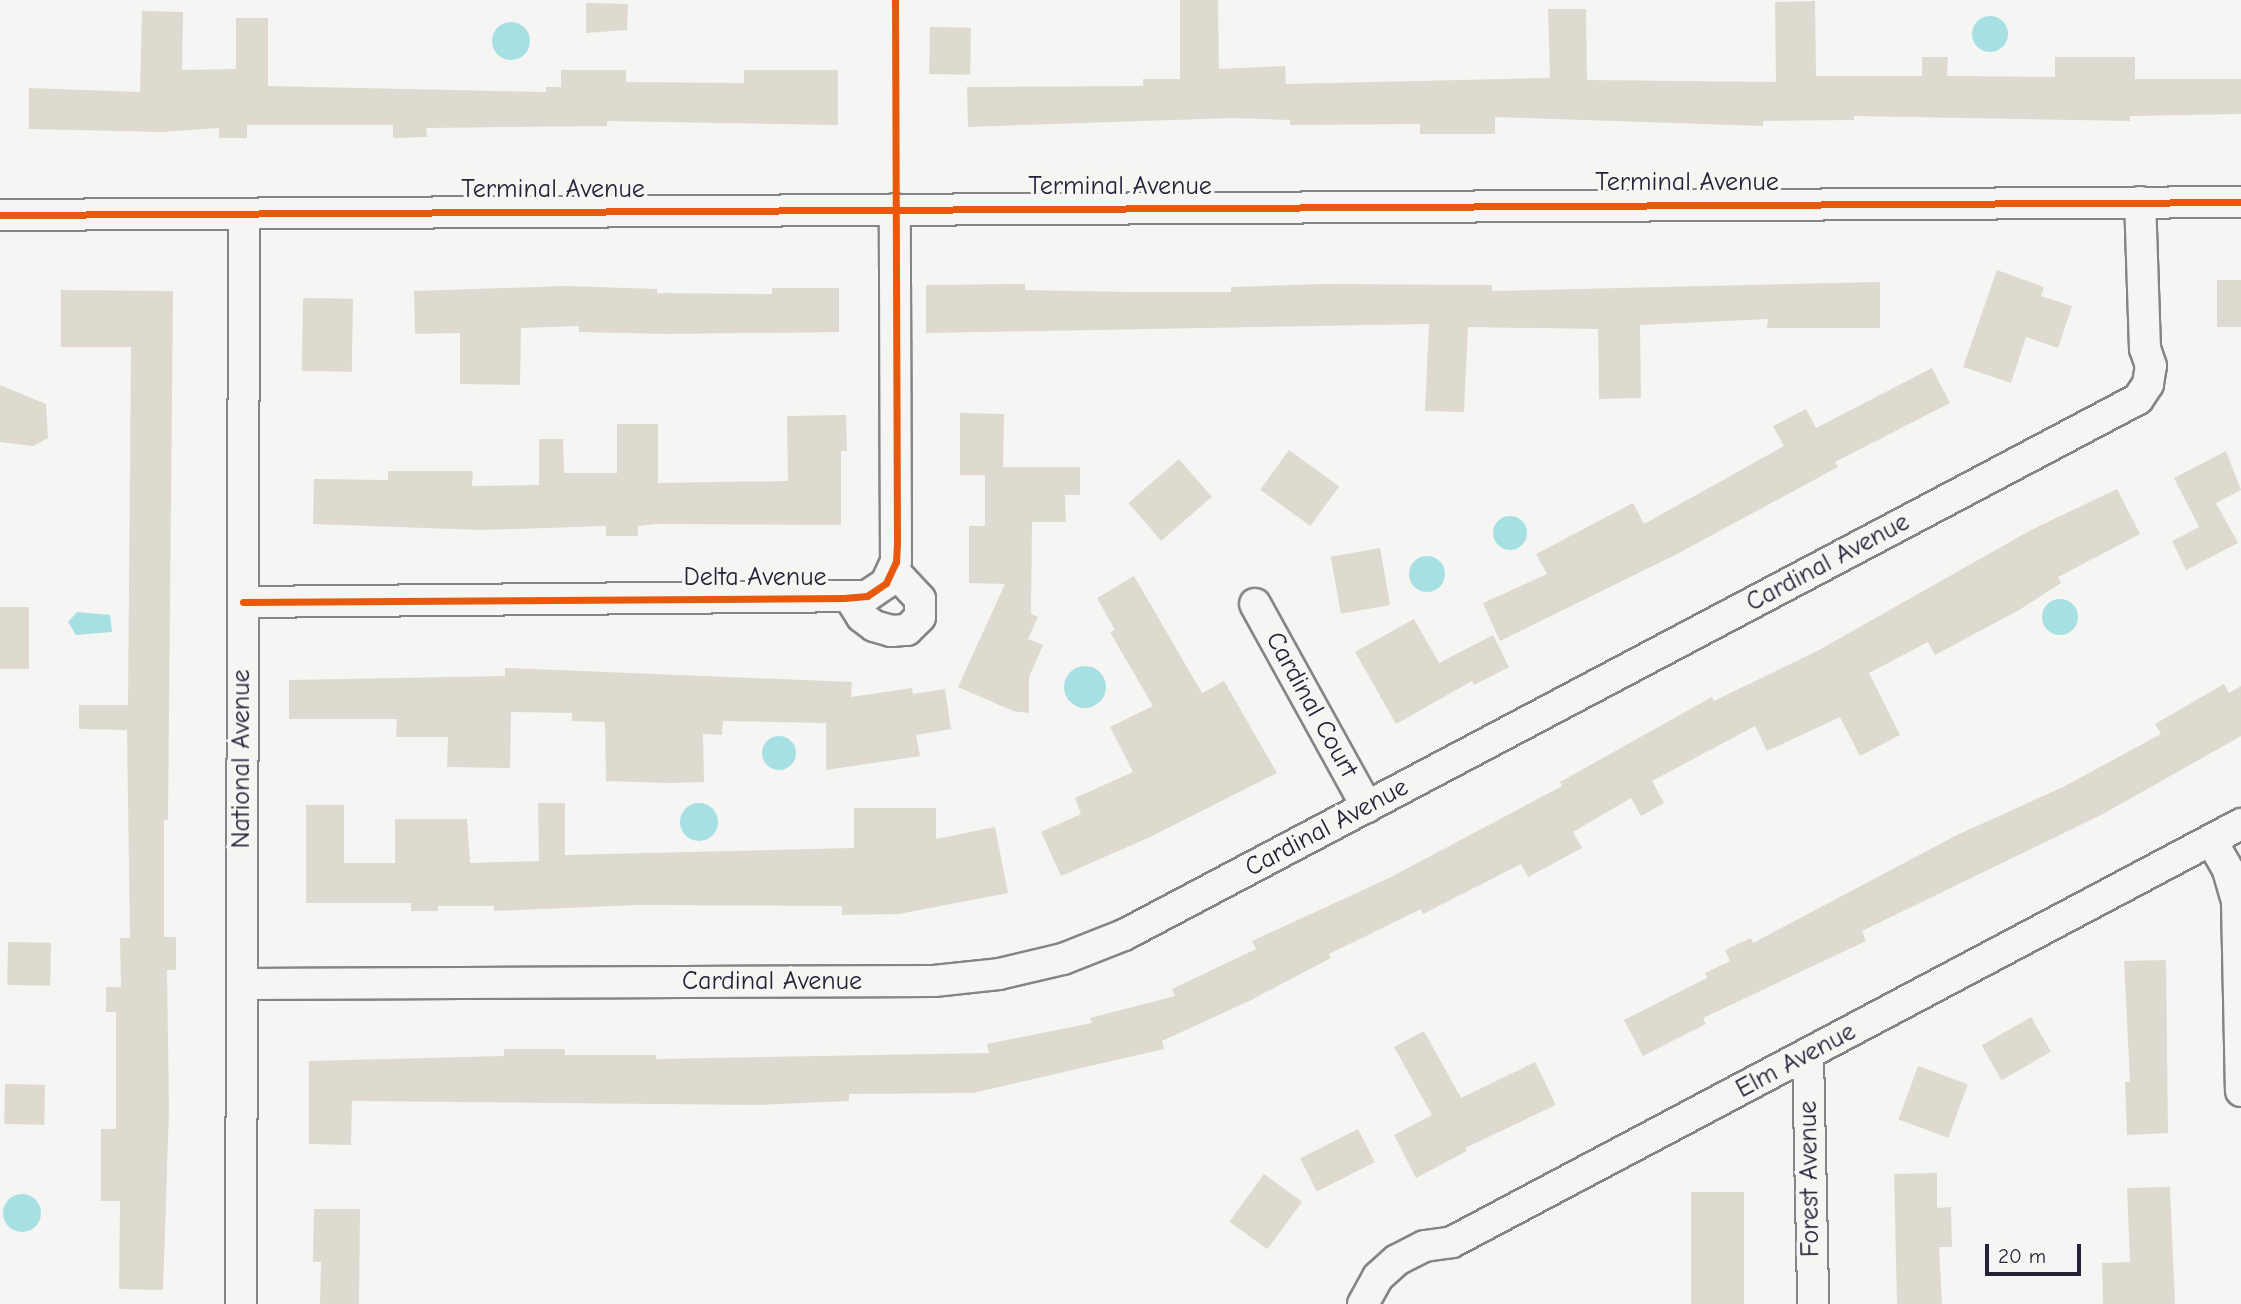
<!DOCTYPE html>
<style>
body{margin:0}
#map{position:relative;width:2241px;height:1304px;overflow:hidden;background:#f5f5f3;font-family:"Comic Neue",sans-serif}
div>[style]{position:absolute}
.water>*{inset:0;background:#a7e0e2}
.round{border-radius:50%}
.building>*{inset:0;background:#dedacf;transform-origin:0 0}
.roads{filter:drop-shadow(2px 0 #858589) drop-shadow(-2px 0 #858589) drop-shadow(0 2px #858589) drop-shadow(0 -2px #858589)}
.street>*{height:30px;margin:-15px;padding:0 15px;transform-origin:15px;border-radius:15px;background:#f5f5f3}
.cycleway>*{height:7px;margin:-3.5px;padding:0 3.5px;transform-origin:3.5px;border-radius:3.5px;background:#e8590c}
span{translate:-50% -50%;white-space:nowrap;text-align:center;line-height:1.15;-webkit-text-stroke:7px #f6f6f2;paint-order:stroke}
.street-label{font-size:26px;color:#22223b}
.scale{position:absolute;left:1985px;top:1244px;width:96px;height:32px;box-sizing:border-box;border:4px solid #22223b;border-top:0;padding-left:9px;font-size:21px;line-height:24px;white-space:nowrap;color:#22223b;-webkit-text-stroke:5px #f6f6f2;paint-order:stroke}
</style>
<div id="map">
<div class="water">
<i class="round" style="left:1972px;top:16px;width:36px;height:36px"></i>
<i class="round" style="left:492px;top:22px;width:38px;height:38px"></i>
<i class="round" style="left:1493px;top:516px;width:34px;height:34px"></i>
<i class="round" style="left:1409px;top:556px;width:36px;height:36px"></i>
<i class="round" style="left:2042px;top:599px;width:36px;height:36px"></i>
<i style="clip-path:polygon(77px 612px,110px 615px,112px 632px,76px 635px,68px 622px)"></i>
<i class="round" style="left:1064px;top:666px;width:42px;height:42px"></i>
<i class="round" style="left:762px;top:736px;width:34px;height:34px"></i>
<i class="round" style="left:680px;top:803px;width:38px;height:38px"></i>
<i class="round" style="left:3px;top:1194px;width:38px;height:38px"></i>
</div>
<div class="building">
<i style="clip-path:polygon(1180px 0,1218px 0,1219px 69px,1285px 66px,1286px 84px,1550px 78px,1548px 9px,1586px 9px,1587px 80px,1776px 82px,1775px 2px,1815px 1px,1816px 76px,1922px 76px,1922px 57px,1948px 57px,1947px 76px,2055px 77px,2055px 57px,2135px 57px,2135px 79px,2241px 79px,2241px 114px,2130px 116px,2130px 121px,1854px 116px,1854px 120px,1763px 121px,1763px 126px,1495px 117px,1495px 134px,1420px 134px,1420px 124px,1290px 125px,1290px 120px,1233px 118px,968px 127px,967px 87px,1143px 86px,1143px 79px,1180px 79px)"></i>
<i style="clip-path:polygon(586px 3px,628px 4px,627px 30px,586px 33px)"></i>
<i style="clip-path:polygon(142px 11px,183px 12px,182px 70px,236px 69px,236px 18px,268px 18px,268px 86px,546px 92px,546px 87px,561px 87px,561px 70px,626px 70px,626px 82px,744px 83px,744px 70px,838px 70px,838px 125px,607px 121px,607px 126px,426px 128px,427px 137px,393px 138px,393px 125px,247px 125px,247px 138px,219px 138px,219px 128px,163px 132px,29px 129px,29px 88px,140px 92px)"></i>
<i style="left:930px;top:27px;width:41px;height:47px;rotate:1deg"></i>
<i style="clip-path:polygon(1997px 270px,2044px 287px,2041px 296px,2072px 306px,2058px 348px,2026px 337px,2011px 383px,1963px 367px)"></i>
<i style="left:2217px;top:280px;width:24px;height:47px"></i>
<i style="clip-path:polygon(1880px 282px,1880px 328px,1767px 328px,1768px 319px,1640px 325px,1641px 398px,1599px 399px,1598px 329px,1468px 327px,1464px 412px,1425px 411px,1429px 324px,926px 333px,926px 285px,1025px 284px,1025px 290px,1128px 292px,1231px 292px,1231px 287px,1323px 284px,1492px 285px,1492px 291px)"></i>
<i style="clip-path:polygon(565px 286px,657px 289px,657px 293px,772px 294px,772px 288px,839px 288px,839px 332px,667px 334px,579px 332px,579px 326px,521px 328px,520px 385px,460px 384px,460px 333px,415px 334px,414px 291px)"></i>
<i style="clip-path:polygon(61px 290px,173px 291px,168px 820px,164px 820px,164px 937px,176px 937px,176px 970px,167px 970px,169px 1110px,163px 1290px,119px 1289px,120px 1201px,101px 1201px,101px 1129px,116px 1129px,116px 1012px,106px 1012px,106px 987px,121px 987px,120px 938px,130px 938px,127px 730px,79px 729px,79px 705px,128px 705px,131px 347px,61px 347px)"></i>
<i style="left:303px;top:298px;width:50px;height:73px;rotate:1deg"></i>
<i style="clip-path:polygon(1932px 368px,1950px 403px,1835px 462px,1838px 467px,1677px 554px,1500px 641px,1483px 603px,1547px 574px,1536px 554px,1633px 503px,1644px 524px,1784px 446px,1773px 426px,1806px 409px,1816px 428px)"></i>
<i style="clip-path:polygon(0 385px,46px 404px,48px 438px,33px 446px,0 442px)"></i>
<i style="clip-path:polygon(960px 413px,1004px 414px,1003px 467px,1080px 467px,1080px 495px,1065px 495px,1066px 522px,1032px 522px,1031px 614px,1038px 617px,1028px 639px,1043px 645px,1029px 677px,1029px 713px,1013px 711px,958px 687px,1005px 584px,969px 583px,969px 526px,985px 526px,985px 475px,960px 475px)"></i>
<i style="clip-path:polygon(846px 415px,847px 451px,841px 451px,841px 525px,656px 524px,638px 526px,638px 536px,606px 536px,606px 526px,481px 530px,313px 524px,314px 479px,388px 480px,388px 471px,473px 471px,472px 486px,539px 485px,539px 439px,563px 439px,564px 473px,617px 473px,617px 424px,658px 424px,658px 483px,788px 481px,787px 416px)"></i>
<i style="left:1289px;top:450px;width:62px;height:49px;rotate:36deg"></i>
<i style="clip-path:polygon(2226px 451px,2241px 490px,2216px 503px,2238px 543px,2186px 570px,2172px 541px,2199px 527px,2174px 478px)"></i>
<i style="left:1179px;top:459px;width:50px;height:67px;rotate:49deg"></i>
<i style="clip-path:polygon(2117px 489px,2140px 534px,2058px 577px,2061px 583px,2019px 610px,1935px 655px,1928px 642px,1869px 673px,1900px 735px,1860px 756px,1840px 717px,1767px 751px,1755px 726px,1652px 781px,1664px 803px,1641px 816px,1631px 798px,1573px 832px,1582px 848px,1528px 877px,1521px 864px,1423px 914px,1421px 909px,1329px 954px,1331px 958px,1251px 1000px,1162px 1041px,1164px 1049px,973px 1093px,849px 1094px,849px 1101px,758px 1105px,352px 1101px,351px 1145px,309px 1144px,309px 1061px,504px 1056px,504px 1049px,565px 1049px,565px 1055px,656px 1055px,656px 1059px,989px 1053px,987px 1044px,1092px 1023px,1090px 1018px,1175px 996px,1172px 989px,1256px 949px,1252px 941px,1391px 877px,1562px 786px,1560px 782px,1712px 697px,1714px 701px,1819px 650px,2031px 530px)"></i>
<i style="left:1380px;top:548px;width:58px;height:50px;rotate:80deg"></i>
<i style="clip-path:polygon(1134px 576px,1202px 693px,1224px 681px,1277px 773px,1148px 838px,1061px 876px,1041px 832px,1081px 814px,1075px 798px,1133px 772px,1110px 727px,1153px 706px,1110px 632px,1115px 630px,1097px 598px)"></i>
<i style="left:0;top:607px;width:29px;height:62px"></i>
<i style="clip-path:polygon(1414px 619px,1439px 663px,1493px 635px,1509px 667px,1474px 685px,1472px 681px,1396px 724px,1355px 652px)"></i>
<i style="clip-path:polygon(505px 668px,852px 682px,851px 697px,912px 688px,913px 694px,945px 689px,951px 729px,916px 735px,920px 756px,826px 770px,826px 723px,723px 721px,722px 735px,703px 734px,704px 782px,668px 783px,606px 781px,605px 722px,572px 721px,572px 713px,511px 712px,510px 768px,447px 767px,448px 737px,396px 737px,397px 719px,289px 719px,289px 680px,505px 676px)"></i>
<i style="clip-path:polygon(2224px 684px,2229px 693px,2241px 686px,2241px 736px,2103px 814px,1862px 931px,1866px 941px,1703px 1018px,1706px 1024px,1643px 1056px,1624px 1020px,1707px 978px,1705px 973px,1730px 961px,1725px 950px,1751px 938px,1753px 943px,1957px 835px,2063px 787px,2161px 734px,2155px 724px)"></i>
<i style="clip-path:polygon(538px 803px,565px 803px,565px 855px,854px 848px,854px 808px,936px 808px,936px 839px,995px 827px,1008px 893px,899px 914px,842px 915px,842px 906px,637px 905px,494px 911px,494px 906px,438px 906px,438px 911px,411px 911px,411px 903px,306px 903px,306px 805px,344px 805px,344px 863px,395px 863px,395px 819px,467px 819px,470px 863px,539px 861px)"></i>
<i style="left:8px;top:942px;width:43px;height:43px;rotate:1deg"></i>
<i style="clip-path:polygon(2166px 960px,2168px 1133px,2127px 1135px,2125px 1082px,2130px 1082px,2124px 961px)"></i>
<i style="left:2031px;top:1017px;width:40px;height:57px;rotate:60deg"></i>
<i style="clip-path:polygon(1424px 1031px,1461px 1098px,1535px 1062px,1556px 1105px,1465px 1148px,1467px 1151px,1416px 1178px,1394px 1135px,1432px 1115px,1394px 1047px)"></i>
<i style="left:1918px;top:1066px;width:53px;height:57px;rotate:20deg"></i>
<i style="left:5px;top:1084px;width:40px;height:40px;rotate:1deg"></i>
<i style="left:1358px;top:1129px;width:37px;height:65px;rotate:63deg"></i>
<i style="clip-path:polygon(1937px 1173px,1937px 1208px,1951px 1207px,1952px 1247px,1939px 1247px,1942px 1304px,1897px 1304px,1894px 1174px)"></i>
<i style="left:1264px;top:1174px;width:47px;height:59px;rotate:36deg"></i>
<i style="clip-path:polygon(2170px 1187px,2175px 1304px,2103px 1304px,2102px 1263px,2130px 1262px,2127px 1188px)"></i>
<i style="left:1691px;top:1192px;width:53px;height:112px"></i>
<i style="clip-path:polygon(314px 1209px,360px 1209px,359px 1304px,320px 1304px,321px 1262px,313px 1262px)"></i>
</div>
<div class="roads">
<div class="street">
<i style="left:0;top:215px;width:2241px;rotate:-0.33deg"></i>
<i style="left:850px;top:598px;width:22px;rotate:58deg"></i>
<i style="left:862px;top:617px;width:15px;rotate:37deg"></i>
<i style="left:874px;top:626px;width:18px;rotate:16deg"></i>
<i style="left:891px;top:631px;width:16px;rotate:-4deg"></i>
<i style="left:907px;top:630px;width:18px;rotate:-45deg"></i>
<i style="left:920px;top:617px;width:18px;rotate:-90deg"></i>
<i style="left:920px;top:599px;width:40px;rotate:-133deg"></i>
<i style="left:243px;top:602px;width:624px;rotate:-0.55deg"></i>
<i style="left:867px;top:596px;width:23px;rotate:-34deg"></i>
<i style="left:886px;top:583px;width:23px;rotate:-65deg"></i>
<i style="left:896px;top:562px;width:353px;rotate:-90.2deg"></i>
<i style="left:1255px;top:604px;width:232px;rotate:61.1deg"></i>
<i style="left:2211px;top:840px;width:34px;rotate:60deg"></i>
<i style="left:2228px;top:870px;width:33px;rotate:74deg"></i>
<i style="left:2237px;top:902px;width:189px;rotate:88.8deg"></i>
<i style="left:242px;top:984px;width:692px;rotate:-0.25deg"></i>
<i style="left:934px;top:981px;width:65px;rotate:-6.1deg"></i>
<i style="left:999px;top:974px;width:66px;rotate:-13.2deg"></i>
<i style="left:1063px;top:959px;width:66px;rotate:-21.5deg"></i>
<i style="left:1124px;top:935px;width:1147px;rotate:-27.86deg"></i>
<i style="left:2138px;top:399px;width:18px;rotate:-56deg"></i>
<i style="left:2148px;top:384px;width:18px;rotate:-81deg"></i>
<i style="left:2151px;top:366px;width:18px;rotate:-109deg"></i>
<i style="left:2145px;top:349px;width:147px;rotate:-91.9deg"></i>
<i style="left:1808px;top:1055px;width:249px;rotate:88.8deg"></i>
<i style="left:241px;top:1304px;width:1090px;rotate:-89.84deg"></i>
<i style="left:1363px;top:1304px;width:31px;rotate:-61deg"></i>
<i style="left:1378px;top:1277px;width:25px;rotate:-42deg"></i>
<i style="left:1397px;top:1260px;width:31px;rotate:-27deg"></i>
<i style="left:1425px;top:1246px;width:27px;rotate:-8deg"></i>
<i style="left:1452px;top:1242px;width:893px;rotate:-27.91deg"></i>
</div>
</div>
<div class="cycleway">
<i style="left:0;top:215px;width:2241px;rotate:-0.33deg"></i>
<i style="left:243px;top:602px;width:601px;rotate:-0.38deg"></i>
<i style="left:844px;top:598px;width:23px;rotate:-5deg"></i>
<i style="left:867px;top:596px;width:23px;rotate:-34deg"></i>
<i style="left:886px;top:583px;width:23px;rotate:-65deg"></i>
<i style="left:896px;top:562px;width:19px;rotate:-87deg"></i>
<i style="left:897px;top:543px;width:543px;rotate:-90.21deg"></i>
</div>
<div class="street-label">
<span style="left:1687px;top:183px">Terminal Avenue</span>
<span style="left:1120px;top:187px">Terminal Avenue</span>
<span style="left:553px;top:190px">Terminal Avenue</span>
<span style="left:1828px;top:563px;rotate:-28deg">Cardinal Avenue</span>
<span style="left:755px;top:578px">Delta Avenue</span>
<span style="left:1311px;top:705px;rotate:61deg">Cardinal Court</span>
<span style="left:242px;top:759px;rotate:-90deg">National Avenue</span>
<span style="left:1327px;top:828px;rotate:-28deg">Cardinal Avenue</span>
<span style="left:772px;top:982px">Cardinal Avenue</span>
<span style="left:1796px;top:1061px;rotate:-28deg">Elm Avenue</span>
<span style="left:1810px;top:1179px;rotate:-91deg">Forest Avenue</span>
</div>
<div class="scale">20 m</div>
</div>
